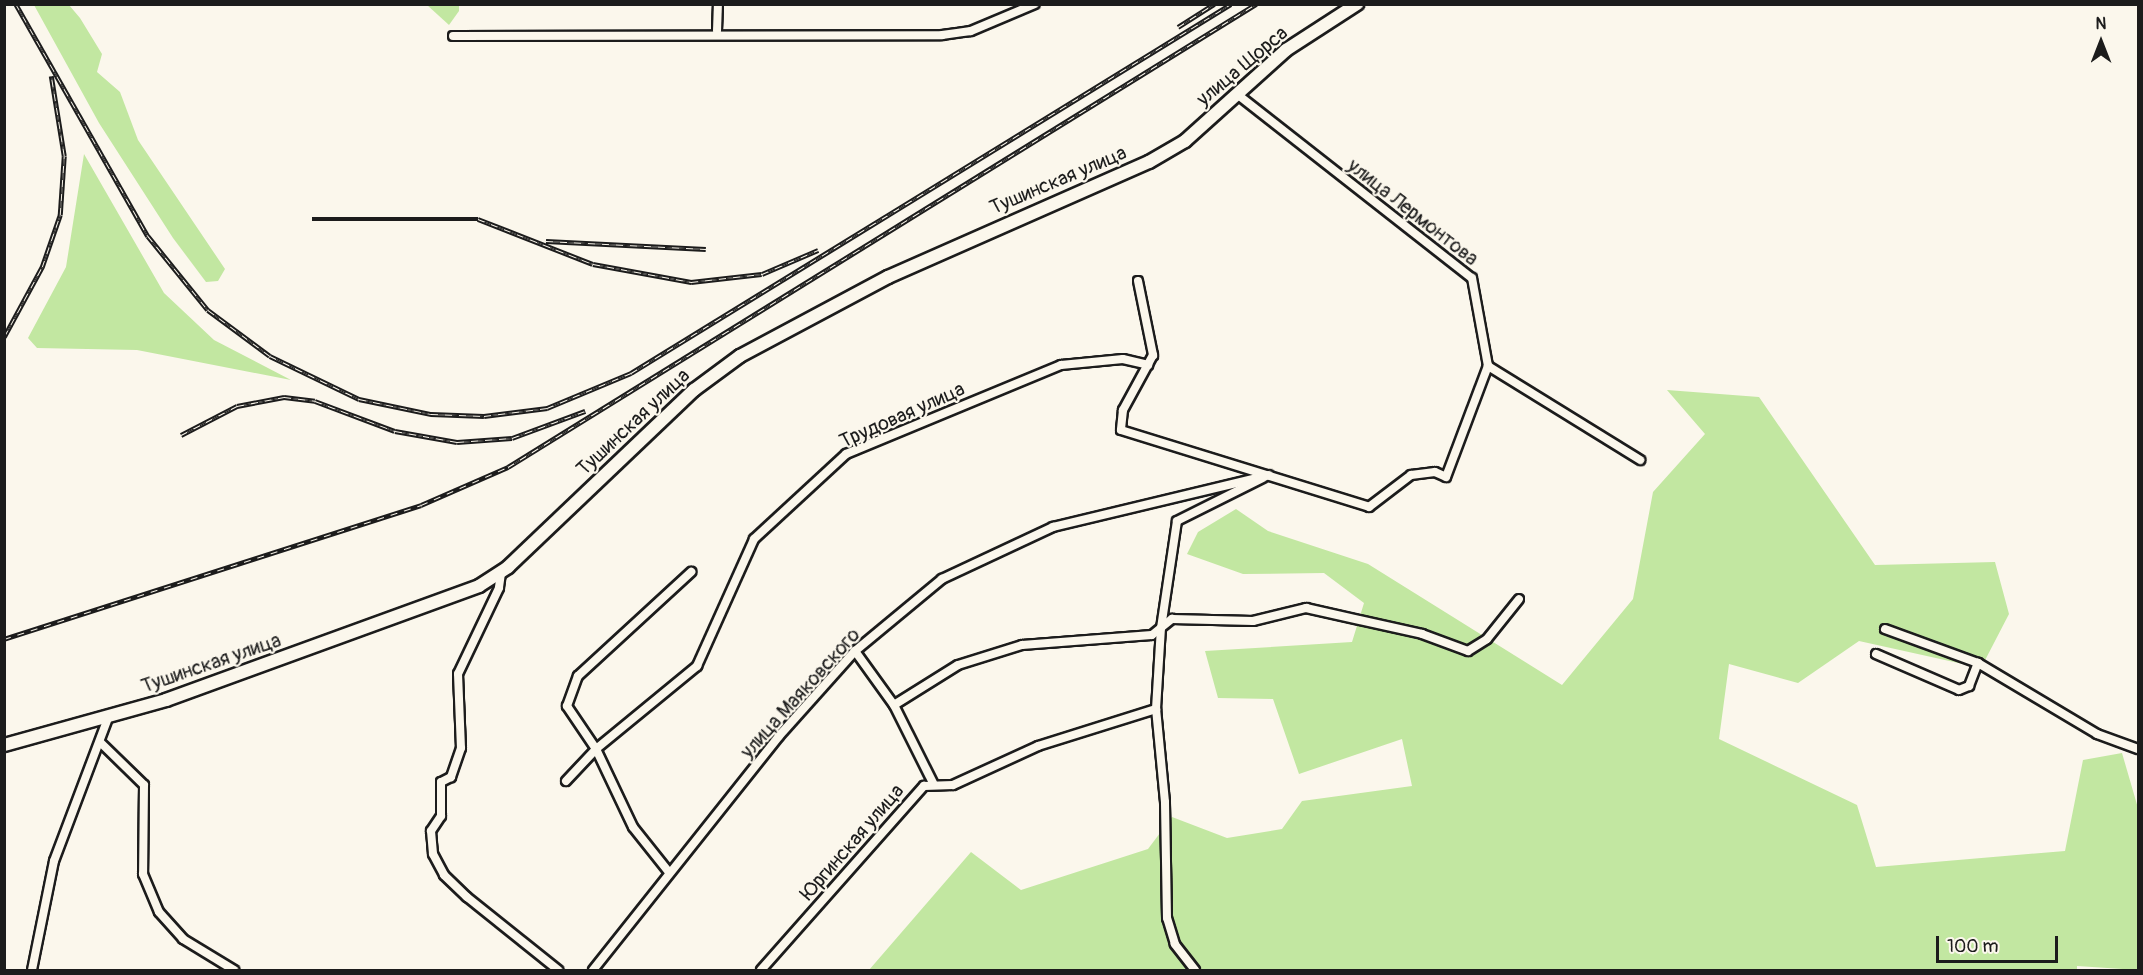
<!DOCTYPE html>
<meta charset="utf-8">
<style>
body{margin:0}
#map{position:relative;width:2143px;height:975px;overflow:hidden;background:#fbf7ec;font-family:Pangolin,sans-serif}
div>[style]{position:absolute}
.green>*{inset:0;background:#c2e7a1}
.roads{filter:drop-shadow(2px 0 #1c1c1c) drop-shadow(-2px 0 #1c1c1c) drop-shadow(0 2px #1c1c1c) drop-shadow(0 -2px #1c1c1c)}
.minor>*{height:8px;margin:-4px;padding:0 4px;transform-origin:4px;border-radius:4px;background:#fbf7ec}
.secondary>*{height:12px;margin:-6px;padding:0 6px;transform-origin:6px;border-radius:6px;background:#fbf7ec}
.rail>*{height:4.5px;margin-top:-2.25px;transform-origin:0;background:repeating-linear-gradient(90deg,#fbf7ec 0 7px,#1c1c1c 0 14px);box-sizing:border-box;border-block:2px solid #1c1c1c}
span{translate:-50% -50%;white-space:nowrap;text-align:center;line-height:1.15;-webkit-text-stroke:4.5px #fbf7ec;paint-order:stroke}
.street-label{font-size:20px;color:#1c1c1c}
.frame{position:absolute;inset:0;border:6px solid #1c1c1c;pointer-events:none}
.north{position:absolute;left:2071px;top:12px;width:60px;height:60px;-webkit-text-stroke:4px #fbf7ec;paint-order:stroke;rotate:0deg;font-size:16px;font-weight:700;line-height:24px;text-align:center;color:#1c1c1c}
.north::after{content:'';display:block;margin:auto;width:21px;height:27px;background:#1c1c1c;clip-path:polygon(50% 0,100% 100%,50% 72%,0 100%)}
.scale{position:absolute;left:1936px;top:936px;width:122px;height:27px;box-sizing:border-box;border:3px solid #1c1c1c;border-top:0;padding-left:8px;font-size:18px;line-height:21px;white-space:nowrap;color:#1c1c1c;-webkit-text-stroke:4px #fbf7ec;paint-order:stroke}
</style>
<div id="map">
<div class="green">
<i style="clip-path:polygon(34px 5px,69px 5px,80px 18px,102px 54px,97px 72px,120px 92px,138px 140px,225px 269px,218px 281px,206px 282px,173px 238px,99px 123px)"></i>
<i style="clip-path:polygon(427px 5px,459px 5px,459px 11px,449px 25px)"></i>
<i style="clip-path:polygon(84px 154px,164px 293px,214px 340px,291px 380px,137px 350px,37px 348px,28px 338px,66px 267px)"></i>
<i style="clip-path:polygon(1667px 390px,1759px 397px,1875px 565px,1995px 562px,2009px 614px,1981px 668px,1859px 641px,1798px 683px,1729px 664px,1719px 739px,1857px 805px,1876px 867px,2065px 851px,2083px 760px,2122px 753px,2138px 808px,2138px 970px,2077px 966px,2077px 970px,869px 970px,971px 852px,1021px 890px,1148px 849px,1172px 817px,1227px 838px,1282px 829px,1302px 801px,1412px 786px,1402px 739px,1299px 774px,1273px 699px,1218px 698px,1205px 651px,1352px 642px,1364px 603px,1324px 573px,1243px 574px,1187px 554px,1198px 532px,1236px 509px,1268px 531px,1368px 564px,1562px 685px,1633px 599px,1653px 492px,1705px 434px)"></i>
</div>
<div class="roads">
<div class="minor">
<i style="left:717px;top:31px;width:27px;rotate:-88deg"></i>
<i style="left:453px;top:36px;width:489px;rotate:-0.1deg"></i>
<i style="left:942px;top:35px;width:29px;rotate:-8deg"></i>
<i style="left:971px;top:31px;width:69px;rotate:-22.9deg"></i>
<i style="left:1237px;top:94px;width:298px;rotate:38.1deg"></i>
<i style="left:1472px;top:278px;width:89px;rotate:79.7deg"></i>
<i style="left:1488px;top:366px;width:179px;rotate:31.7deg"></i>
<i style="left:1138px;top:281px;width:76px;rotate:78.5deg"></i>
<i style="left:1153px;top:355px;width:63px;rotate:118.6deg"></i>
<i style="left:1123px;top:410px;width:20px;rotate:96deg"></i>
<i style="left:1121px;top:430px;width:260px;rotate:17.2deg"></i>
<i style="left:1369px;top:507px;width:53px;rotate:-37.3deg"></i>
<i style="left:1411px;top:475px;width:24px;rotate:-7deg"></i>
<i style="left:1435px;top:472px;width:12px;rotate:24deg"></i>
<i style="left:1446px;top:477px;width:119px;rotate:-69.3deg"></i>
<i style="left:501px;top:573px;width:15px;rotate:98deg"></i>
<i style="left:499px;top:588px;width:95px;rotate:115.5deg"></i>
<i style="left:458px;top:674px;width:74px;rotate:87.7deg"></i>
<i style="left:461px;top:748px;width:31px;rotate:109deg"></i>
<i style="left:451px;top:777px;width:11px;rotate:153deg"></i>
<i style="left:441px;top:782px;width:34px;rotate:90deg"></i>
<i style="left:441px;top:816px;width:18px;rotate:124deg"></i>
<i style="left:431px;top:831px;width:23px;rotate:85deg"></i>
<i style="left:433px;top:854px;width:24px;rotate:62deg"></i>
<i style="left:444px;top:875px;width:32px;rotate:44deg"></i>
<i style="left:467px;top:897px;width:117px;rotate:38.7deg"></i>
<i style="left:1885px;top:629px;width:99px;rotate:20.1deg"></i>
<i style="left:855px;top:651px;width:67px;rotate:54.2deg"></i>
<i style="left:894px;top:705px;width:75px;rotate:-32deg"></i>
<i style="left:958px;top:665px;width:67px;rotate:-17.4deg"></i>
<i style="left:1022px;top:645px;width:130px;rotate:-4.4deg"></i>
<i style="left:1152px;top:635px;width:26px;rotate:-39deg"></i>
<i style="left:1172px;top:619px;width:81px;rotate:1.4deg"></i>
<i style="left:1253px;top:621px;width:55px;rotate:-13.8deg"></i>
<i style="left:1306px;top:608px;width:119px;rotate:12.6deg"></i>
<i style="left:1422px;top:634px;width:49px;rotate:20.3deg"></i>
<i style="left:1468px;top:651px;width:22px;rotate:-32deg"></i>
<i style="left:1487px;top:639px;width:51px;rotate:-51.3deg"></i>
<i style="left:1876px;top:654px;width:90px;rotate:23.4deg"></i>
<i style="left:1959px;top:690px;width:11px;rotate:-22deg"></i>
<i style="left:1969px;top:686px;width:25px;rotate:-69deg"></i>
<i style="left:1978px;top:663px;width:139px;rotate:30.8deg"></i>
<i style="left:2097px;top:734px;width:44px;rotate:20.1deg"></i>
<i style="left:894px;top:705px;width:87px;rotate:63.4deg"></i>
<i style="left:101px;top:743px;width:60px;rotate:44.3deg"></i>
<i style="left:144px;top:785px;width:89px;rotate:90.6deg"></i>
<i style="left:143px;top:874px;width:41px;rotate:67.2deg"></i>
<i style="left:159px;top:912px;width:36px;rotate:48deg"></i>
<i style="left:183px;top:939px;width:60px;rotate:31.3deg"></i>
<i style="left:566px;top:781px;width:44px;rotate:-46.8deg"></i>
<i style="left:596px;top:749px;width:131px;rotate:-39.4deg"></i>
<i style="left:697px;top:666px;width:139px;rotate:-65.8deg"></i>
<i style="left:754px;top:539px;width:125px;rotate:-42.7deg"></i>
<i style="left:846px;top:454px;width:233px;rotate:-22.5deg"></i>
<i style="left:1061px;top:365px;width:62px;rotate:-5.5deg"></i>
<i style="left:1123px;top:359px;width:26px;rotate:13deg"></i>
<i style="left:668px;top:871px;width:56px;rotate:-128.5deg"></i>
<i style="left:633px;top:827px;width:86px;rotate:-115.4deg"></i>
<i style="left:596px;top:749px;width:52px;rotate:-124deg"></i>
<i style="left:567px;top:706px;width:32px;rotate:-70deg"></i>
<i style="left:578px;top:676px;width:154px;rotate:-42.6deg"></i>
<i style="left:32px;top:970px;width:111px;rotate:-78.6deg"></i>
<i style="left:54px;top:861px;width:153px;rotate:-69.3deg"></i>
<i style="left:593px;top:970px;width:299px;rotate:-51.5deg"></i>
<i style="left:779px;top:736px;width:114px;rotate:-48.2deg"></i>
<i style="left:855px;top:651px;width:113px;rotate:-39.6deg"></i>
<i style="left:942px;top:579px;width:123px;rotate:-25.1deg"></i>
<i style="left:1053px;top:527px;width:222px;rotate:-13.5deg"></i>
<i style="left:761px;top:970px;width:246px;rotate:-48.5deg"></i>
<i style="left:924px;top:786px;width:29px;rotate:-2deg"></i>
<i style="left:953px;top:785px;width:94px;rotate:-24.6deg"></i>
<i style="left:1038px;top:746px;width:124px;rotate:-17.4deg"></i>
<i style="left:1195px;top:970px;width:33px;rotate:-128deg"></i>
<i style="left:1175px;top:944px;width:27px;rotate:-107deg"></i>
<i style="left:1167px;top:918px;width:116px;rotate:-91deg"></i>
<i style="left:1165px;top:802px;width:93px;rotate:-95.5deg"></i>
<i style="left:1156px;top:709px;width:81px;rotate:-86.5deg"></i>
<i style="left:1161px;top:628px;width:108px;rotate:-81.5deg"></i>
<i style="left:1177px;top:521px;width:96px;rotate:-26.6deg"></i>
</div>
<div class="secondary">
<i style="left:4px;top:745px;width:168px;rotate:-15.5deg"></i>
<i style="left:166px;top:700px;width:333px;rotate:-20deg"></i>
<i style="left:479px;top:586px;width:35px;rotate:-33deg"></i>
<i style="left:508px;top:567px;width:257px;rotate:-43.6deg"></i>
<i style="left:694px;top:390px;width:57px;rotate:-36.5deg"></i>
<i style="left:740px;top:356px;width:168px;rotate:-28.1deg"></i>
<i style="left:888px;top:277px;width:285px;rotate:-23.8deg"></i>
<i style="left:1149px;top:162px;width:42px;rotate:-30.3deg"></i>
<i style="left:1185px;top:141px;width:136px;rotate:-42deg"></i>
<i style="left:1286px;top:50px;width:85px;rotate:-32.9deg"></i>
</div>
</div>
<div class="rail">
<i style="left:16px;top:4px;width:267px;rotate:60.4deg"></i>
<i style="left:148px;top:236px;width:95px;rotate:51deg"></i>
<i style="left:208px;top:310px;width:77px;rotate:36.6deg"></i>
<i style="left:270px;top:356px;width:99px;rotate:25.8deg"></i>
<i style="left:359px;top:399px;width:74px;rotate:11.8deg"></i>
<i style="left:431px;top:414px;width:53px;rotate:2.2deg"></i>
<i style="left:484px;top:416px;width:64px;rotate:-7.2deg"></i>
<i style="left:547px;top:408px;width:91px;rotate:-22.6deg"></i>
<i style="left:631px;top:373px;width:704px;rotate:-31.59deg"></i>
<i style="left:1178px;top:27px;width:43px;rotate:-32.6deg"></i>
<i style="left:312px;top:219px;width:166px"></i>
<i style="left:478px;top:219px;width:123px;rotate:21.4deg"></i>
<i style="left:593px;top:264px;width:100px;rotate:10.4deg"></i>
<i style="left:691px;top:282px;width:71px;rotate:-6.4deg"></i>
<i style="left:762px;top:274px;width:61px;rotate:-23.2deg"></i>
<i style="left:546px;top:241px;width:160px;rotate:2.9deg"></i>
<i style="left:4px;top:337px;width:80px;rotate:-61.5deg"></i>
<i style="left:42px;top:267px;width:55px;rotate:-70.9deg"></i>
<i style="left:60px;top:215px;width:59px;rotate:-86.1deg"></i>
<i style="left:64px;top:156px;width:81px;rotate:-99.2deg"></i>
<i style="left:181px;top:435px;width:63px;rotate:-27.4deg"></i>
<i style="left:237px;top:406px;width:48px;rotate:-10.8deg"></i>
<i style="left:284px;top:397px;width:31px;rotate:7deg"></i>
<i style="left:315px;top:401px;width:85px;rotate:20.6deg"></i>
<i style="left:395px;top:431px;width:63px;rotate:10.1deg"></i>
<i style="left:457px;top:442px;width:55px;rotate:-4.2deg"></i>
<i style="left:512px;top:438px;width:78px;rotate:-20.3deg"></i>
<i style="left:4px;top:639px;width:438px;rotate:-17.8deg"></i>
<i style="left:421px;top:505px;width:95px;rotate:-23.6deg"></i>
<i style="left:508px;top:467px;width:880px;rotate:-31.76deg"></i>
</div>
<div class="street-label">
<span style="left:1242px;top:66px;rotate:-40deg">улица Щорса</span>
<span style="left:1058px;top:180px;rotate:-23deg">Тушинская улица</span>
<span style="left:1413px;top:212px;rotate:38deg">улица Лермонтова</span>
<span style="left:902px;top:415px;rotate:-24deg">Трудовая улица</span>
<span style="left:633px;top:422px;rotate:-43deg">Тушинская улица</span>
<span style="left:211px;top:663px;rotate:-19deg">Тушинская улица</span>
<span style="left:800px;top:693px;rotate:-48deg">улица Маяковского</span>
<span style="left:852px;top:842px;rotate:-49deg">Юргинская улица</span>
</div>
<div class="frame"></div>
<div class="north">N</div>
<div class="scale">100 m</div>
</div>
